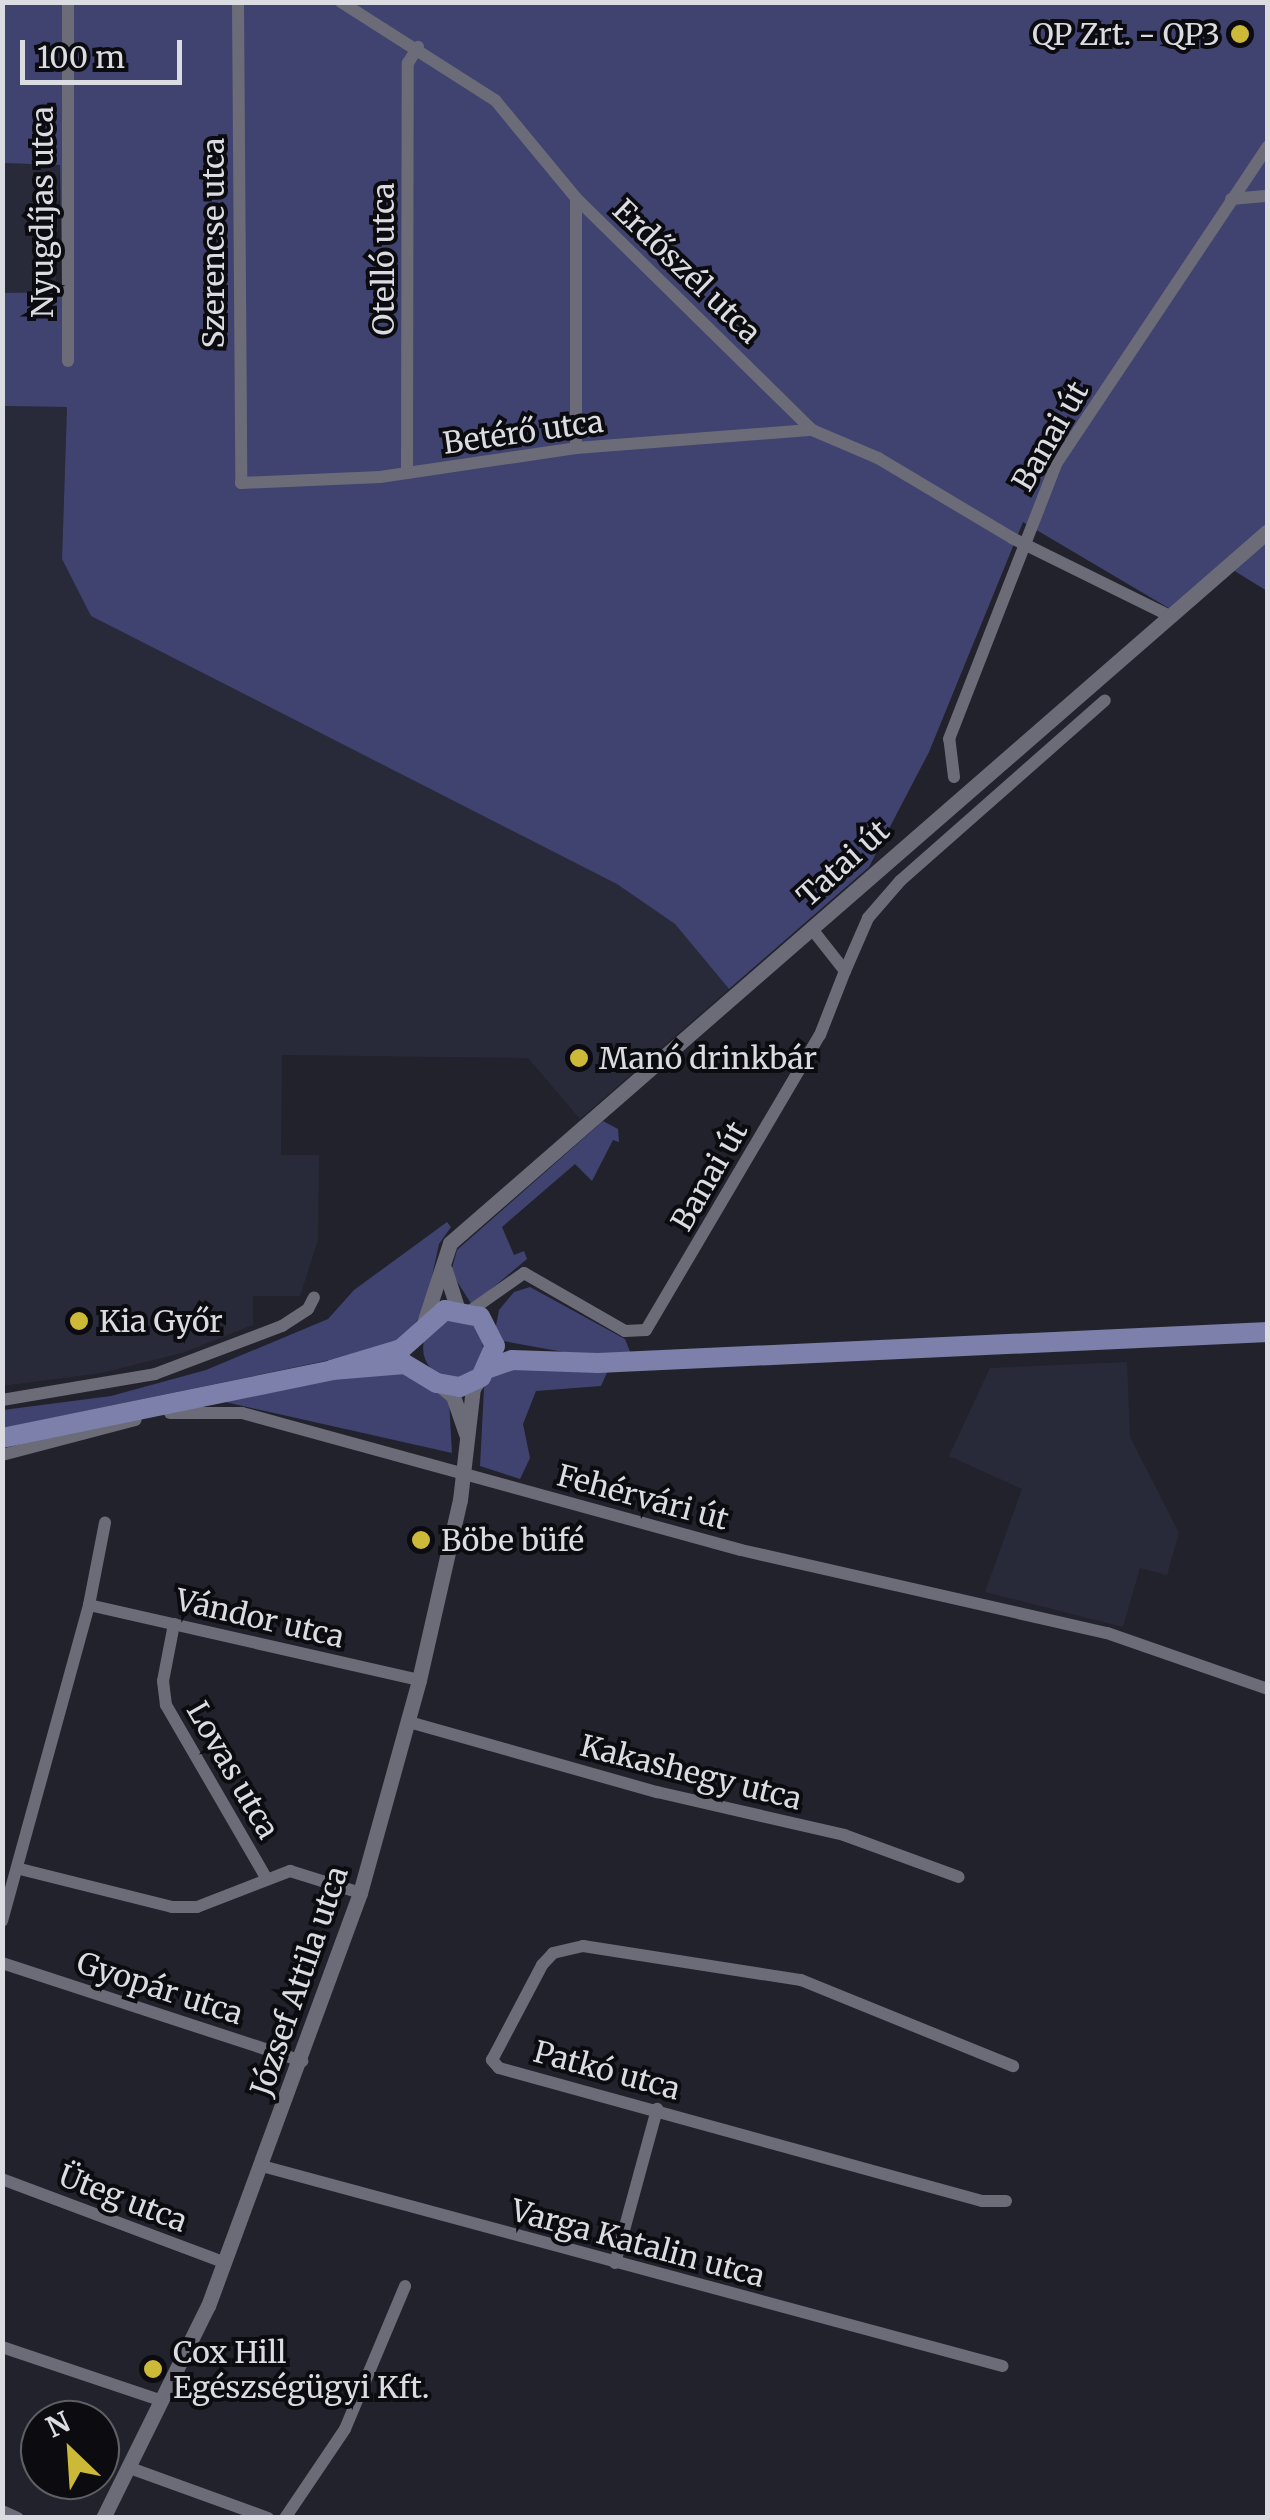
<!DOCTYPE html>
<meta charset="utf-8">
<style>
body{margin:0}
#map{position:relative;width:1270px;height:2520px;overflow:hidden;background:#21222b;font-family:Merriweather,serif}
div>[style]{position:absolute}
.built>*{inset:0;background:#292a39;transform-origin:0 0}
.green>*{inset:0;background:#404270}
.round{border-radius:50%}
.minor>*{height:12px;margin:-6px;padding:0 6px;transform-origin:6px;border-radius:6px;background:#6b6c78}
.tertiary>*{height:15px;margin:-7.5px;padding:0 7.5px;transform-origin:7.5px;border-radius:7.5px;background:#6b6c78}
.primary>*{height:20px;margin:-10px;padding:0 10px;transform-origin:10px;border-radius:10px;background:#7c80ab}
.dots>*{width:28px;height:28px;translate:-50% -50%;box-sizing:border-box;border:5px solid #0b0b10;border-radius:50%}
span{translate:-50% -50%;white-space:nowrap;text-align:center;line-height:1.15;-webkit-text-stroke:8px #0b0b10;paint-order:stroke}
.poi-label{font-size:30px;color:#dbdce2}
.right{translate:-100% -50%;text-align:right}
.left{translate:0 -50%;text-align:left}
.street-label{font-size:30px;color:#dbdce2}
.frame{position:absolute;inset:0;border:5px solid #dbdce2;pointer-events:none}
.north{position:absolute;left:20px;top:2400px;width:100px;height:100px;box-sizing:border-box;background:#0b0b10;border:2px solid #5e5f64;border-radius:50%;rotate:335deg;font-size:28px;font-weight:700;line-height:40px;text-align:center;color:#dbdce2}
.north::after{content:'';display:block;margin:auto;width:35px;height:45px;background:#cdb938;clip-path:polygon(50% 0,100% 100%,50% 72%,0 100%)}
.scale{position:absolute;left:20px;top:40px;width:162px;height:45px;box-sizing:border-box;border:5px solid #dbdce2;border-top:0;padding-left:12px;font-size:30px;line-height:35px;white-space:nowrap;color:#dbdce2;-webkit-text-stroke:8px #0b0b10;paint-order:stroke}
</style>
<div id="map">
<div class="built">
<i style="left:3px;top:163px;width:57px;height:130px;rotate:2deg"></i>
<i style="clip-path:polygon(3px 406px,67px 407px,62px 559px,91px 616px,618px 884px,675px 924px,729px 989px,580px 1119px,528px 1058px,282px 1055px,281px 1155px,319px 1155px,318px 1240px,300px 1296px,253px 1296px,253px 1325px,182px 1353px,102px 1373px,2px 1386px)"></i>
<i style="clip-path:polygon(1127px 1362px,1130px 1437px,1179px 1533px,1167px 1575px,1140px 1568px,1123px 1627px,985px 1592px,1022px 1489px,949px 1456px,990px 1368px)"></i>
</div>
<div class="green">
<i style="clip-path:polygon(3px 3px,1267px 3px,1267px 591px,1233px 570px,1182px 616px,1023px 522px,929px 752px,869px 867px,729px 989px,675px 924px,617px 884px,91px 616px,62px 559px,67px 407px,3px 406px,3px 293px,62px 292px,60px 165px,3px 163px)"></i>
<i style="clip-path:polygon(603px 1121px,618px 1129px,619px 1142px,613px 1140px,592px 1181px,575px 1164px,502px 1227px,514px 1255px,524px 1251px,527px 1259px,472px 1305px,451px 1272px,457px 1250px)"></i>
<i style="clip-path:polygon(447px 1222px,451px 1227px,439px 1244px,425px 1309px,403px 1341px,388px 1348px,3px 1428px,3px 1410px,111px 1396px,206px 1370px,328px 1319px,354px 1290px)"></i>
<i style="clip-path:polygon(530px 1287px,625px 1339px,631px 1354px,591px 1357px,503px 1341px,495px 1331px,499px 1310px,514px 1292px)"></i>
<i class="round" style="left:423px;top:1318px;width:60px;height:60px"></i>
<i style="clip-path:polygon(611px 1364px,601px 1386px,536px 1391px,523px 1424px,530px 1458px,520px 1479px,480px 1466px,484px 1388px,492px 1375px,503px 1367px)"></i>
<i style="clip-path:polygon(410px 1371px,449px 1400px,452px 1453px,225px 1402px,296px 1383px)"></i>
</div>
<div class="minor">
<i style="left:238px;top:2px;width:481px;rotate:89.6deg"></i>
<i style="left:241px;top:483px;width:139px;rotate:-2.5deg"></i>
<i style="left:380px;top:477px;width:198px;rotate:-8.4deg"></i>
<i style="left:576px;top:448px;width:237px;rotate:-4.4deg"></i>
<i style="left:341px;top:2px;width:183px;rotate:32.5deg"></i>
<i style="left:495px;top:100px;width:127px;rotate:50.4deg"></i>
<i style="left:576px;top:198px;width:331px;rotate:44.5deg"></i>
<i style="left:812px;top:430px;width:72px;rotate:23deg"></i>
<i style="left:878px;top:458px;width:156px;rotate:30.8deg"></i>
<i style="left:1012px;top:538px;width:176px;rotate:26.3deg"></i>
<i style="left:1231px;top:199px;width:37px;rotate:-5deg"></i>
<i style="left:68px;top:361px;width:359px;rotate:-90deg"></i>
<i style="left:576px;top:448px;width:250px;rotate:-90deg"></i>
<i style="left:407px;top:473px;width:410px;rotate:-89.9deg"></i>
<i style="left:408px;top:63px;width:19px;rotate:-58deg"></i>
<i style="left:954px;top:777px;width:38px;rotate:-97deg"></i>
<i style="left:949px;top:739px;width:295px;rotate:-68.7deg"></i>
<i style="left:1056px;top:464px;width:382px;rotate:-56.3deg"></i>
<i style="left:845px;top:971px;width:58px;rotate:-66.5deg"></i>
<i style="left:868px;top:918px;width:49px;rotate:-49.1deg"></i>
<i style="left:900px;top:881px;width:273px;rotate:-41.4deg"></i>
<i style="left:524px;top:1273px;width:116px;rotate:29.9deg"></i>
<i style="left:625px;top:1331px;width:21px;rotate:-3deg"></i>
<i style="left:646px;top:1330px;width:342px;rotate:-59.5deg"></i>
<i style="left:820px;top:1035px;width:69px;rotate:-68.7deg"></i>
<i style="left:845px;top:971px;width:55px;rotate:-128.3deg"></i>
<i style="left:470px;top:1311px;width:66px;rotate:-35.1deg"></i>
<i style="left:2px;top:1400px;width:155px;rotate:-9.6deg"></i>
<i style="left:155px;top:1374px;width:136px;rotate:-20.7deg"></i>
<i style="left:282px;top:1326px;width:31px;rotate:-33deg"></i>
<i style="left:308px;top:1309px;width:13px;rotate:-63deg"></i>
<i style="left:170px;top:1413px;width:72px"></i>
<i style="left:242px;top:1413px;width:517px;rotate:15.35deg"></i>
<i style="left:741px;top:1550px;width:375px;rotate:12.8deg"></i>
<i style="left:1107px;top:1633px;width:170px;rotate:19.2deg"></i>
<i style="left:2px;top:1455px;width:138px;rotate:-14.7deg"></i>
<i style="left:89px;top:1605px;width:338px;rotate:12.8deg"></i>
<i style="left:174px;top:1624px;width:58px;rotate:100.9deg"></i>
<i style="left:163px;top:1681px;width:24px;rotate:83deg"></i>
<i style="left:166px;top:1705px;width:201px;rotate:59.9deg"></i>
<i style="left:409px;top:1722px;width:258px;rotate:15.8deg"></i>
<i style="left:657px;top:1792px;width:192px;rotate:12.9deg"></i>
<i style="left:844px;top:1835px;width:122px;rotate:20.1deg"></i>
<i style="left:20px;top:1869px;width:157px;rotate:14deg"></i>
<i style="left:172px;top:1907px;width:25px"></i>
<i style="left:197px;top:1907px;width:100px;rotate:-21.2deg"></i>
<i style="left:290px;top:1871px;width:73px;rotate:17.4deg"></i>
<i style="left:2px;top:1921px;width:328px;rotate:-74.6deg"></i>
<i style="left:89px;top:1605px;width:84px;rotate:-79deg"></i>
<i style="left:2px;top:1963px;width:316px;rotate:18.1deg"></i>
<i style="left:262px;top:2166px;width:767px;rotate:15.12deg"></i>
<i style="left:2px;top:2179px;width:238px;rotate:20.6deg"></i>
<i style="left:1006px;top:2201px;width:24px;rotate:180deg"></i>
<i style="left:982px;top:2201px;width:501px;rotate:-164.6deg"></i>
<i style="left:499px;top:2068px;width:11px;rotate:-131deg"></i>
<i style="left:492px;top:2060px;width:107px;rotate:-62.2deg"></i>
<i style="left:542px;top:1965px;width:16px;rotate:-47deg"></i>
<i style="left:553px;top:1953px;width:31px;rotate:-13deg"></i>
<i style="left:583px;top:1946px;width:221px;rotate:8.9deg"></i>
<i style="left:801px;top:1980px;width:229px;rotate:22.1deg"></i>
<i style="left:615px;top:2263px;width:160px;rotate:-74.7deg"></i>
<i style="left:2px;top:2347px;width:169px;rotate:18.6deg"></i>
<i style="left:130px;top:2468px;width:147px;rotate:19.9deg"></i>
<i style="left:2px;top:2511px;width:17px;rotate:24deg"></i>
<i style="left:285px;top:2518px;width:107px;rotate:-56deg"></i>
<i style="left:345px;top:2429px;width:155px;rotate:-67.2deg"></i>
</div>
<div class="tertiary">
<i style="left:445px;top:1270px;width:40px;rotate:72deg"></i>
<i style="left:424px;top:1323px;width:84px;rotate:-72deg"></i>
<i style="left:450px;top:1243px;width:1084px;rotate:-41.04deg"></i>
<i style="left:440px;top:1385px;width:17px;rotate:40deg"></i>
<i style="left:453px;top:1396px;width:40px;rotate:71.1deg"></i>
<i style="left:103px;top:2518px;width:237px;rotate:-63.7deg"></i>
<i style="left:208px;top:2306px;width:440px;rotate:-69.8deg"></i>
<i style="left:360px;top:1893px;width:221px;rotate:-74.5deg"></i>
<i style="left:419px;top:1680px;width:185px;rotate:-77.2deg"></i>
<i style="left:460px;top:1500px;width:113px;rotate:-83.4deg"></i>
<i style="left:473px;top:1388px;width:14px;rotate:-54deg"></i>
</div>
<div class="primary">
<i style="left:489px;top:1368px;width:24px;rotate:-19deg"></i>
<i style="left:512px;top:1360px;width:86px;rotate:2deg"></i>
<i style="left:598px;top:1363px;width:671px;rotate:-2.65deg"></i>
<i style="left:2px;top:1438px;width:337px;rotate:-11.6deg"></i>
<i style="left:332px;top:1370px;width:73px;rotate:-4.7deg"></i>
<i style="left:405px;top:1364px;width:37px;rotate:31deg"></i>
<i style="left:437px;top:1383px;width:23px;rotate:10deg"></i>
<i style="left:460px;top:1387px;width:23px;rotate:-25deg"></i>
<i style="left:481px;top:1377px;width:34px;rotate:-66deg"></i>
<i style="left:495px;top:1346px;width:33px;rotate:-117deg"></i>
<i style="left:480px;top:1317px;width:36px;rotate:-169deg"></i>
<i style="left:445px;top:1310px;width:59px;rotate:138.4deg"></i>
<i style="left:401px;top:1349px;width:72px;rotate:163.1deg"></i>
</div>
<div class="dots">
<i style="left:1240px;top:34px;background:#cdb938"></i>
<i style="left:579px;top:1058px;background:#cdb938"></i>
<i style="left:79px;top:1321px;background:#cdb938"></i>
<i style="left:421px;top:1540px;background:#cdb938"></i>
<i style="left:153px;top:2369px;background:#cdb938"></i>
</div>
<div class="poi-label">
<span class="right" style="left:1220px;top:34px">QP Zrt. - QP3</span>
<span class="left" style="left:599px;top:1058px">Manó drinkbár</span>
<span class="left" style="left:99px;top:1321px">Kia Győr</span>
<span class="left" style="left:441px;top:1540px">Böbe büfé</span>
<span class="left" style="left:173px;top:2369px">Cox Hill<br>Egészségügyi Kft.</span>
</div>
<div class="street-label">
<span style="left:42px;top:212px;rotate:-90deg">Nyugdíjas utca</span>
<span style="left:213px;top:243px;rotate:-90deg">Szerencse utca</span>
<span style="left:383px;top:259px;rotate:-90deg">Otelló utca</span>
<span style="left:687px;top:271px;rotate:44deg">Erdőszél utca</span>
<span style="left:523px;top:432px;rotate:-8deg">Betérő utca</span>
<span style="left:1050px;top:436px;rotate:-60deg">Banai út</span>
<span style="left:843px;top:863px;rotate:-42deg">Tatai út</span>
<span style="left:709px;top:1176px;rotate:-60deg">Banai út</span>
<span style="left:643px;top:1497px;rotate:15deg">Fehérvári út</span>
<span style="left:260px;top:1618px;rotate:13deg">Vándor utca</span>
<span style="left:233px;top:1770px;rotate:60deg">Lovas utca</span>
<span style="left:691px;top:1772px;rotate:14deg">Kakashegy utca</span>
<span style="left:299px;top:1981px;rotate:-71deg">József Attila utca</span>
<span style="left:160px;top:1988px;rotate:18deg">Gyopár utca</span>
<span style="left:607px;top:2070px;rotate:15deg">Patkó utca</span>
<span style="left:123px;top:2198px;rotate:21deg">Üteg utca</span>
<span style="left:638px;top:2243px;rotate:15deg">Varga Katalin utca</span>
</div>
<div class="frame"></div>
<div class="north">N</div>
<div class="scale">100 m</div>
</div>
